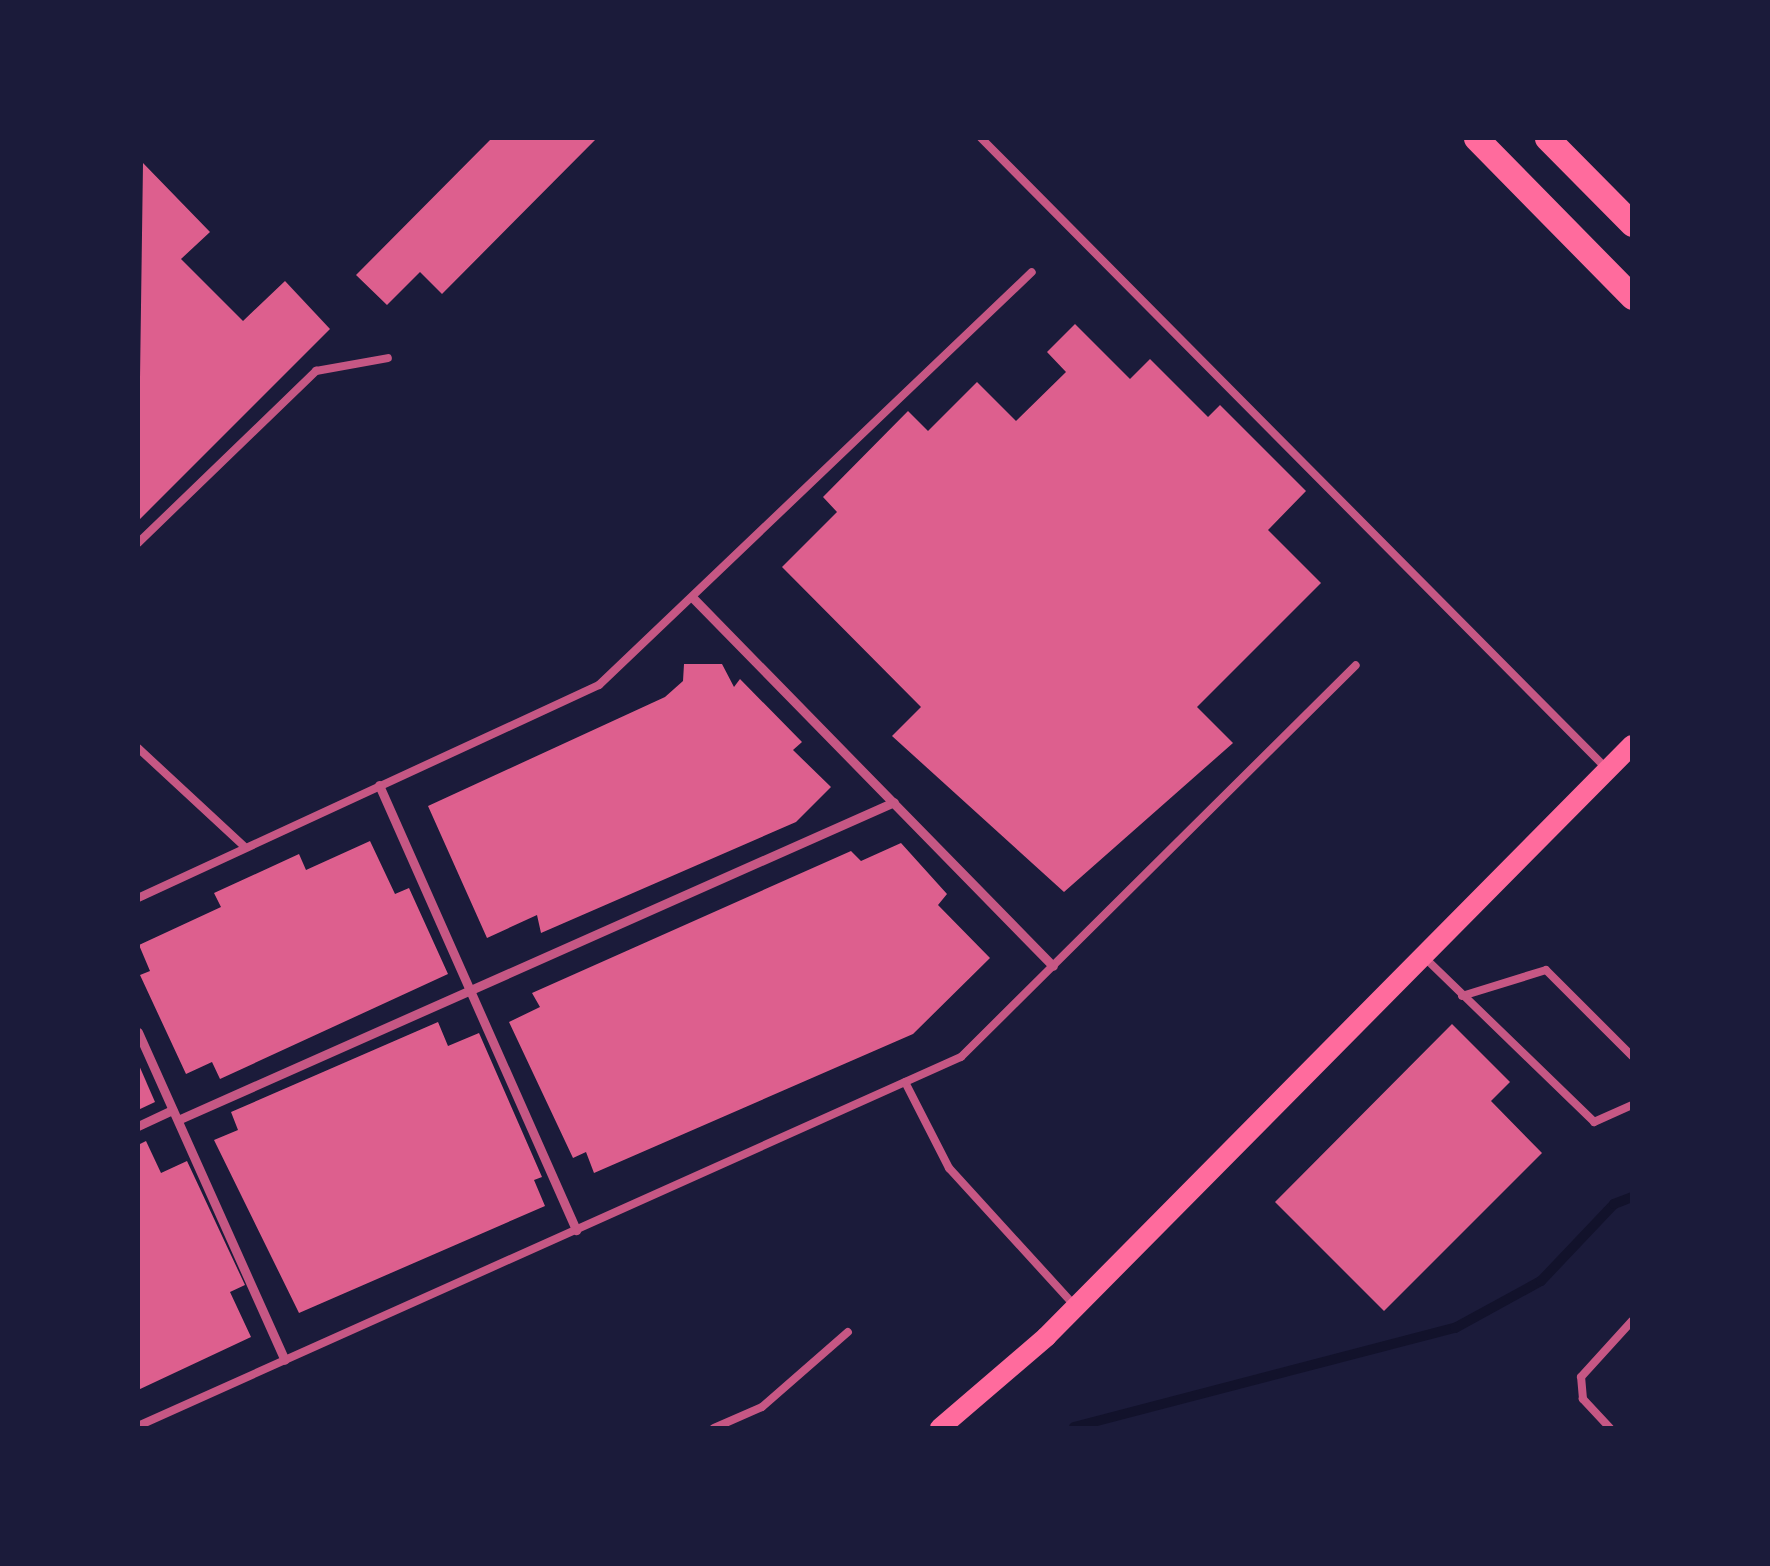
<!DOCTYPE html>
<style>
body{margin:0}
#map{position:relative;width:1770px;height:1566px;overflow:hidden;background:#1b1b3a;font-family:Signika,sans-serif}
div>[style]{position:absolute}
.stream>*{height:10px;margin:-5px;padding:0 5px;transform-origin:5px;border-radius:5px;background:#12122b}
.building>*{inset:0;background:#dd5f8e}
.service>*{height:8px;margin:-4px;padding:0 4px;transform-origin:4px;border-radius:4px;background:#c65784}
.pedestrian>*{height:9px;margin:-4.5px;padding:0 4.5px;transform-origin:4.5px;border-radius:4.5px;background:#c65784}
.secondary>*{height:20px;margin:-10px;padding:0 10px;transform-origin:10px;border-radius:10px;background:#ff6b9d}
.primary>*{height:25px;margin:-12.5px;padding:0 12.5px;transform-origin:12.5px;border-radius:12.5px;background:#ff6b9d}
span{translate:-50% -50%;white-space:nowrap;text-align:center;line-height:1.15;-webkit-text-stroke:8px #1b1b3a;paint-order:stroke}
.frame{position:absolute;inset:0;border:140px solid #1b1b3a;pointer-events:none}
</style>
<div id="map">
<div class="stream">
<i style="left:1074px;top:1427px;width:394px;rotate:-14.6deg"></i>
<i style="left:1455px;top:1328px;width:98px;rotate:-28.7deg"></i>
<i style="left:1541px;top:1281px;width:106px;rotate:-46.5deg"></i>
<i style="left:1614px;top:1204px;width:19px;rotate:-21deg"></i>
</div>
<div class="building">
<i style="clip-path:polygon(492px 138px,597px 138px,442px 294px,420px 272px,387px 305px,356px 275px)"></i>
<i style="clip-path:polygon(143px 163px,210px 232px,181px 259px,243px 321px,285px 281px,330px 329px,138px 521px)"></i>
<i style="clip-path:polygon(1075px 324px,1130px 379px,1150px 359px,1208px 417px,1220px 405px,1306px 491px,1268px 530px,1321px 583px,1197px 707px,1233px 743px,1064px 892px,892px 736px,921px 707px,782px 567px,837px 512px,823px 497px,908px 411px,928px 431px,977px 382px,1016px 421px,1066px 372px,1047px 352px)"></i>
<i style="clip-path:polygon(684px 664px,722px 664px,734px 687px,740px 679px,802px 742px,793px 750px,831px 787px,796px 822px,541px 933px,537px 915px,487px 938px,428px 806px,665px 697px,683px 681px)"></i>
<i style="clip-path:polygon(370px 841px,395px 894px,409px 888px,448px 974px,220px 1079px,212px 1062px,186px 1074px,140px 975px,150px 971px,139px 945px,221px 907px,214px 893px,299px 854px,306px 870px)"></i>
<i style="clip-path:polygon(901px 843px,947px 894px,938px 905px,990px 958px,913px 1034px,594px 1173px,586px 1152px,573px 1158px,509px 1022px,540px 1007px,532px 993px,851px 851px,861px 861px)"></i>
<i style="clip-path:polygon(438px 1022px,448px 1046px,479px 1033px,542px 1177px,534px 1180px,545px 1206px,299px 1313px,214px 1140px,238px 1130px,231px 1112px)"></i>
<i style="clip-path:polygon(1452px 1024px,1510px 1082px,1491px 1101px,1542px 1153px,1384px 1311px,1275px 1202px)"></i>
<i style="clip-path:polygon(138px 1063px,155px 1102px,138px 1110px)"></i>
<i style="clip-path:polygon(146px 1141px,161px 1173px,187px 1161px,245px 1285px,230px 1292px,251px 1337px,138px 1390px,138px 1145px)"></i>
</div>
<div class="service">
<i style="left:981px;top:138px;width:890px;rotate:45.23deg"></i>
<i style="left:138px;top:543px;width:248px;rotate:-44deg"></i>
<i style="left:316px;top:371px;width:73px;rotate:-10.2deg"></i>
<i style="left:138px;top:748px;width:144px;rotate:42.8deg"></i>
<i style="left:138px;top:898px;width:508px;rotate:-24.8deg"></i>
<i style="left:599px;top:685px;width:598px;rotate:-43.65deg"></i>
<i style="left:1424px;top:957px;width:237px;rotate:44.1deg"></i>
<i style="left:1594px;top:1122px;width:42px;rotate:-24.1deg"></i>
<i style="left:1462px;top:996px;width:88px;rotate:-17.2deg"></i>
<i style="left:1546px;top:970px;width:122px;rotate:45deg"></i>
<i style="left:905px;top:1082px;width:97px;rotate:62.9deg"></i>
<i style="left:949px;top:1168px;width:188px;rotate:47.6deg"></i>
<i style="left:138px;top:1426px;width:902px;rotate:-24.15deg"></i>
<i style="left:961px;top:1057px;width:556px;rotate:-44.78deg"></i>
<i style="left:714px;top:1428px;width:52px;rotate:-23.6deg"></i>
<i style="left:762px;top:1407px;width:114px;rotate:-41.1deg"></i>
<i style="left:1610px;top:1428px;width:40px;rotate:-133deg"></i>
<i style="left:1583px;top:1399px;width:22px;rotate:-95deg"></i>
<i style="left:1581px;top:1377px;width:76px;rotate:-47.7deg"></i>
</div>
<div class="pedestrian">
<i style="left:692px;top:597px;width:516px;rotate:45.63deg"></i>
<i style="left:379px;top:785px;width:487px;rotate:66.1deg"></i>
<i style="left:138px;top:1032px;width:359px;rotate:65.9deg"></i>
<i style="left:180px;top:1119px;width:781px;rotate:-23.94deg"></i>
<i style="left:138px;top:1126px;width:38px;rotate:-25deg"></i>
</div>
<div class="secondary">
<i style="left:940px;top:1428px;width:140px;rotate:-40.6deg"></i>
<i style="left:1046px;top:1337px;width:833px;rotate:-45.29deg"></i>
</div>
<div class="primary">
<i style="left:1476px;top:138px;width:223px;rotate:45.5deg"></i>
<i style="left:1547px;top:138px;width:121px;rotate:45.3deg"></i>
</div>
<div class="frame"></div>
</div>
